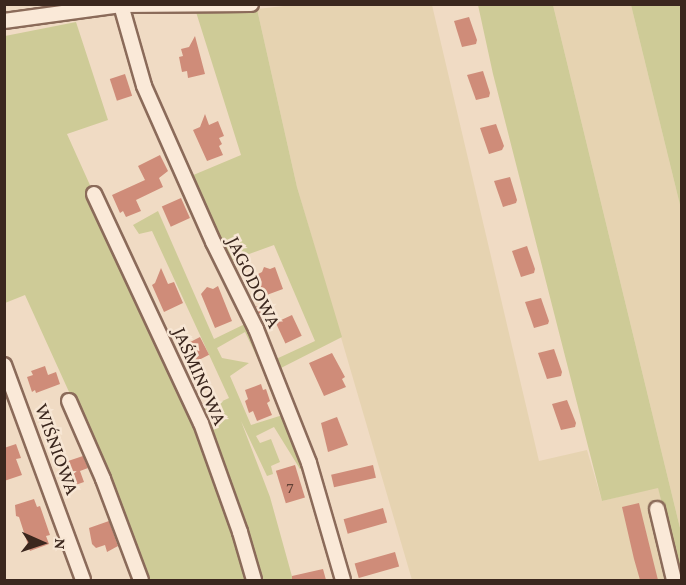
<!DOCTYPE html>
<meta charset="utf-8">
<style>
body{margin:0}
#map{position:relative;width:686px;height:585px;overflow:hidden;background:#f0dbc4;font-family:"Crimson Pro",serif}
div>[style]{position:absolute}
.farmland>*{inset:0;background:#e6d3b1}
.green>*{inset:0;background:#cecb97}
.building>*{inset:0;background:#cf8c79;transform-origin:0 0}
.roads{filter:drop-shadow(2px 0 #8b6b5a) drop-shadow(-2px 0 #8b6b5a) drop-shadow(0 2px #8b6b5a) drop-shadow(0 -2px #8b6b5a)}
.minor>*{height:14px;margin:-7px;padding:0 7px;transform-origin:7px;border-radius:7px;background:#fae9d8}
span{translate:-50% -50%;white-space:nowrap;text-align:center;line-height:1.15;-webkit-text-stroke:5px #f7e6d4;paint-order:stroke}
.number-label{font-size:16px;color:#604035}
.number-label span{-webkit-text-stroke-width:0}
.street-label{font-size:20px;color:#3b271e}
.frame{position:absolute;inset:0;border:6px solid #3b271e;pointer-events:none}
.north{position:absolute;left:12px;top:513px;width:60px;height:60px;-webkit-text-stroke:4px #f7e6d4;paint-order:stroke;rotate:93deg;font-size:16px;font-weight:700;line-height:24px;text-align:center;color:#3b271e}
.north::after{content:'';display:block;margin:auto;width:21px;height:27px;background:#3b271e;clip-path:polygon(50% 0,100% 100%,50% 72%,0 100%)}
</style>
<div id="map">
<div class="farmland">
<i style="clip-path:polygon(302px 4px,432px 5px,539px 461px,587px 450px,602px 501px,658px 487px,681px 580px,412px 580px,297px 187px,257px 9px)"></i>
<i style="clip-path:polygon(553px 5px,631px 5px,681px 209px,681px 532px)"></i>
</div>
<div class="green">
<i style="clip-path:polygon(478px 5px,553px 5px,681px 532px,681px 580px,658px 488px,602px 501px,493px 74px)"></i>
<i style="clip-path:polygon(631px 5px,681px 5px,681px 209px)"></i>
<i style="clip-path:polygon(257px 9px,297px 187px,342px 337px,277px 370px,274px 360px,315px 341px,274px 245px,230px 261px,191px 176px,241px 155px,196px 12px)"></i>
<i style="clip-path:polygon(76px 22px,108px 120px,67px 134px,200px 430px,250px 580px,145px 580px,104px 469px,25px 295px,5px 303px,5px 36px)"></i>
<i style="clip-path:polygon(158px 211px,214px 339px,249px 322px,270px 372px,265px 374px,245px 332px,217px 348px,222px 358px,249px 363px,230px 376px,251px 425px,286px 414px,307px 468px,300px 469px,274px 427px,256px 436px,260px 443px,271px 439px,280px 462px,271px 466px,273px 474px,267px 476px,241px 421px,270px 497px,293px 580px,260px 580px,206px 423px,205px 409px,229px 398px,152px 231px,139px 234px,133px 225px)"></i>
</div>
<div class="building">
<i style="clip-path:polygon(469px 17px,477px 40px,476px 44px,462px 47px,454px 21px)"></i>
<i style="clip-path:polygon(195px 36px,205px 74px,188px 78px,187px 71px,182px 72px,179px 57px,183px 56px,181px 49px,189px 47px)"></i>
<i style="clip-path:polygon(483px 71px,490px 93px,489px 97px,476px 100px,467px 75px)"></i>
<i style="left:125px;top:74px;width:23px;height:16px;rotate:72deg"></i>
<i style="clip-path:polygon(205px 114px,209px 125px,218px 121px,224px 136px,219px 138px,222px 144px,219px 146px,223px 155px,207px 161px,193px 130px,200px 127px)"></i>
<i style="clip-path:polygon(496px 124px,504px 146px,502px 150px,489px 154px,480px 128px)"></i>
<i style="clip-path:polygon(160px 155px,168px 171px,159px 178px,163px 187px,136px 200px,141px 211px,126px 217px,123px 211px,120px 213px,112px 195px,145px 180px,138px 166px)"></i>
<i style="clip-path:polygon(510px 177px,517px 200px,516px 203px,503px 207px,494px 181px)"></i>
<i style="left:181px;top:198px;width:22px;height:21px;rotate:66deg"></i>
<i style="clip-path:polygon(527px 246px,535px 269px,534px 273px,521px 277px,512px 251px)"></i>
<i style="clip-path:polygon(264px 267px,270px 269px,275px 267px,283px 289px,264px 296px,256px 275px,262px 272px)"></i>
<i style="clip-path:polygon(161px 268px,168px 284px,174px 282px,183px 303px,164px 312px,152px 285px,155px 283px)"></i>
<i style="clip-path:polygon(218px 286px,232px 321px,215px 328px,201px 294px,207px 287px,213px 289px)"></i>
<i style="clip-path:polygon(541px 298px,549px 321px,548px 324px,534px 328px,525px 302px)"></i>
<i style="clip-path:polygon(267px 303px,271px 315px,261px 318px,255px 307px)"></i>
<i style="left:292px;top:315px;width:23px;height:18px;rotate:65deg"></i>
<i style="left:200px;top:337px;width:20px;height:17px;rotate:63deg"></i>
<i style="clip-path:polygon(554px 349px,562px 372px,561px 376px,547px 379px,538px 353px)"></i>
<i style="clip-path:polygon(332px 353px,345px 377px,342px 379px,346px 387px,324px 396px,309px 363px)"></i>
<i style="clip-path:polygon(45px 366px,48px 375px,56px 372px,60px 384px,36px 393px,35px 390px,32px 392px,27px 377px,33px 375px,31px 371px)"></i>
<i style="clip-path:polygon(261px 384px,263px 390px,266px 389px,270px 401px,267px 403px,272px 415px,257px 421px,253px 411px,249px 413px,245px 401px,248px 399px,245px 390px)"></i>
<i style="clip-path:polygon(567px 400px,576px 423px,575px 427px,561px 430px,552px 404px)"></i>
<i style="clip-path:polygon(337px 417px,348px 445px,328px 452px,321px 423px)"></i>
<i style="clip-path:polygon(16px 444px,21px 458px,16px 459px,22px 475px,4px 481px,4px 448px)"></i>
<i style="clip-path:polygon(83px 456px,88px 468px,80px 471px,84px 482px,67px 488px,59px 464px)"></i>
<i style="left:295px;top:465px;width:34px;height:20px;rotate:73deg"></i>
<i style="left:373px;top:465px;width:13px;height:43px;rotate:77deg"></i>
<i style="clip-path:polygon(34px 499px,37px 507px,40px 506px,50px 535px,46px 536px,49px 544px,30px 551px,19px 517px,16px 516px,15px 505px)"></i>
<i style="clip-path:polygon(639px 503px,654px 564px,658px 580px,640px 580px,634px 559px,622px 507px)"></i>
<i style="left:383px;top:508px;width:15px;height:41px;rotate:74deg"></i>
<i style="clip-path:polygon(109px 521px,118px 546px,107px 552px,105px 545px,96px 548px,92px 544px,89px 528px)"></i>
<i style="left:395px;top:552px;width:15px;height:42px;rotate:74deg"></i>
<i style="clip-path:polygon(323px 569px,326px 580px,292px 580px,292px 576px)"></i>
</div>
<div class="roads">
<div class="minor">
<i style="left:121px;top:5px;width:84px;rotate:74.1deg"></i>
<i style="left:144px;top:86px;width:171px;rotate:66.1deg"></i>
<i style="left:213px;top:242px;width:97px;rotate:63.7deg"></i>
<i style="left:256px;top:329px;width:144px;rotate:68.4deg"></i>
<i style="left:309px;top:463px;width:122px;rotate:73.8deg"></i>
<i style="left:4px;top:21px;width:118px;rotate:-7.8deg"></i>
<i style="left:121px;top:5px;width:130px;rotate:-0.4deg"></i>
<i style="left:94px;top:194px;width:253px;rotate:65deg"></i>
<i style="left:201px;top:423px;width:116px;rotate:70.3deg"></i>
<i style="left:240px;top:532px;width:50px;rotate:73.7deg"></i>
<i style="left:4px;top:365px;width:229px;rotate:69.8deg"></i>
<i style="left:69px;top:401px;width:85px;rotate:66.4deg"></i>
<i style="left:103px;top:479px;width:108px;rotate:69.4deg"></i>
<i style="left:657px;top:509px;width:73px;rotate:76.5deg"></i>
</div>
</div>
<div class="number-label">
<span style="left:290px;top:488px">7</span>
</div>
<div class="street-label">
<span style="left:254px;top:282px;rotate:64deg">JAGODOWA</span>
<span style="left:200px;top:376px;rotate:66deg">JAŚMINOWA</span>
<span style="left:57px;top:449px;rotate:70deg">WIŚNIOWA</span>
</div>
<div class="frame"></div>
<div class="north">N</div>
</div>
